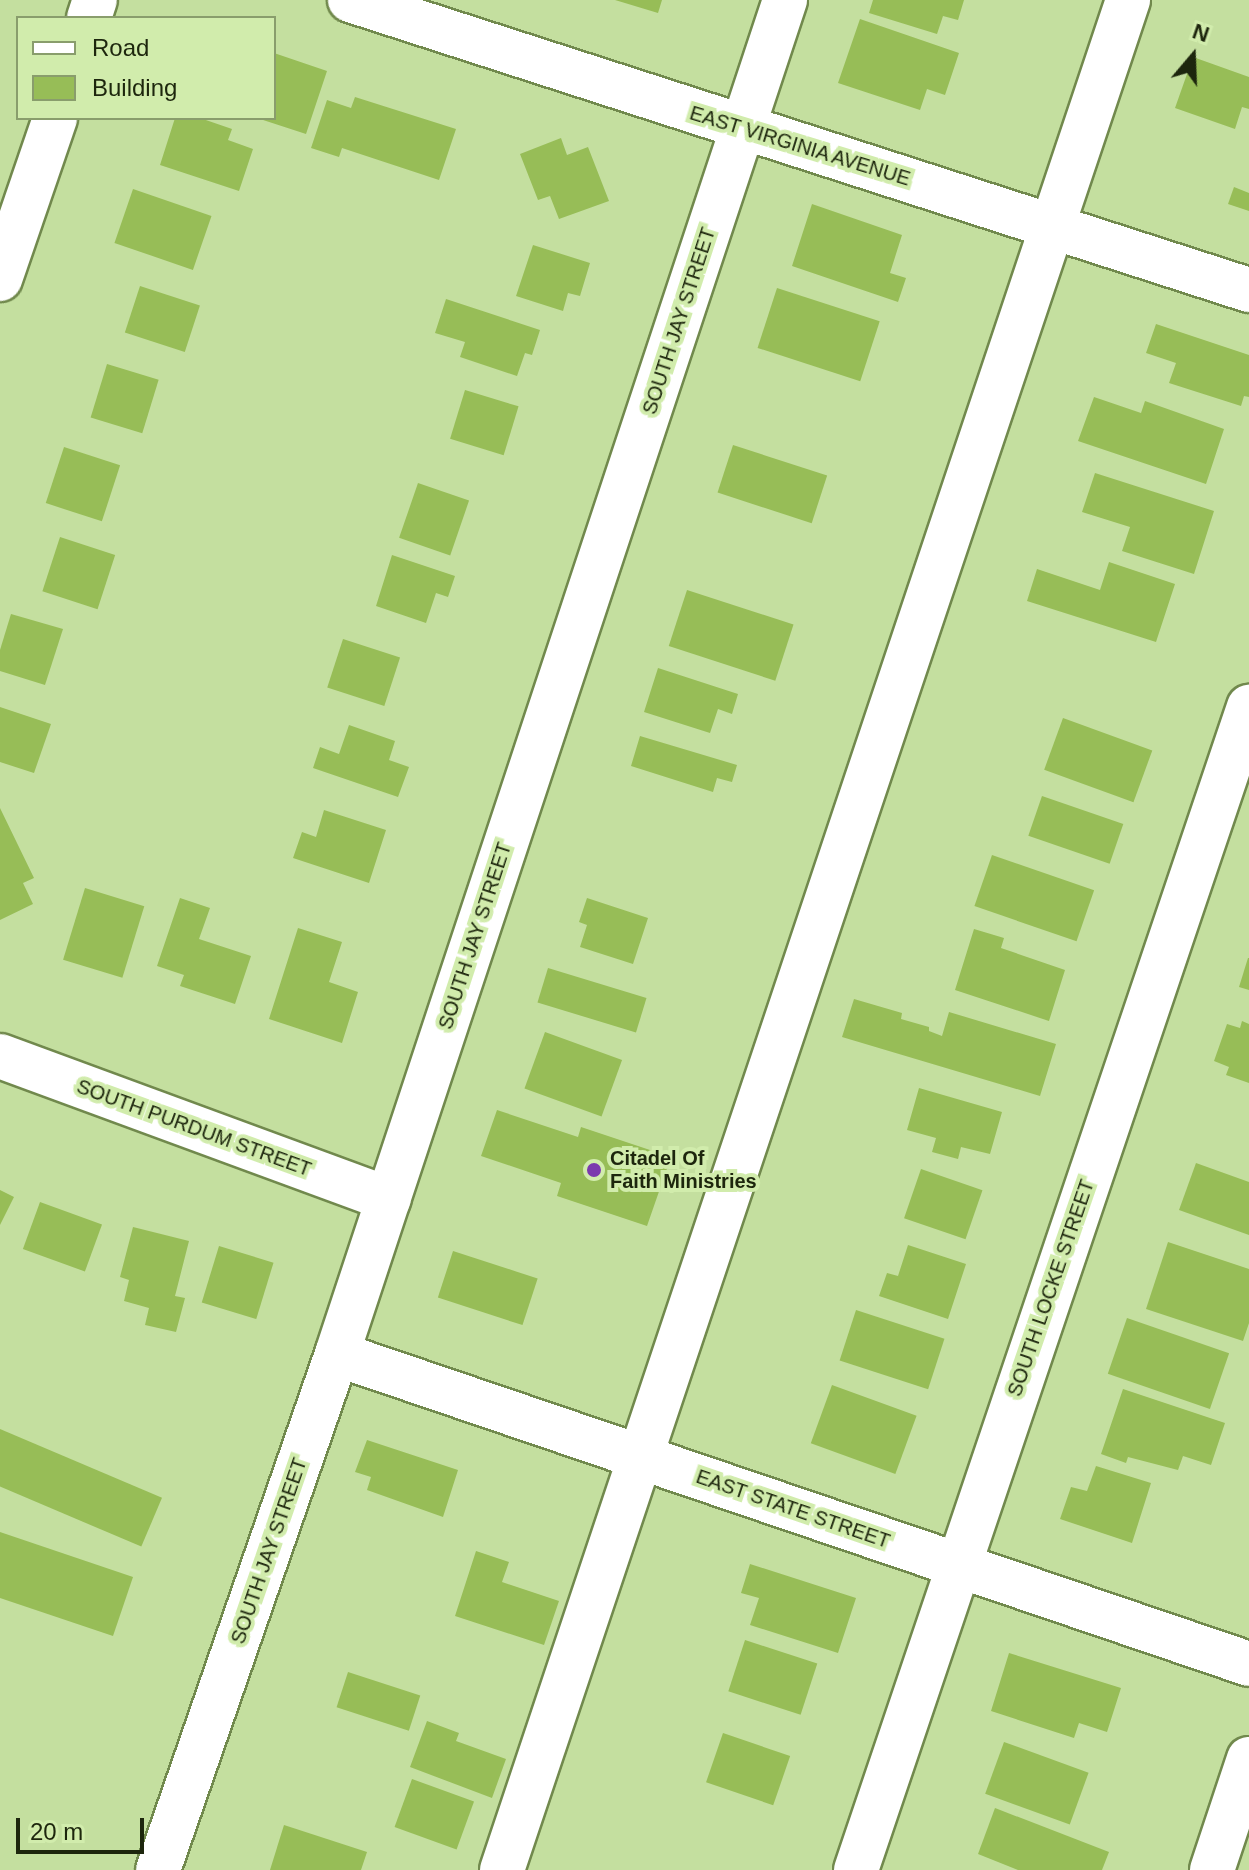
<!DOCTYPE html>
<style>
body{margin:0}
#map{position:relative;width:1249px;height:1870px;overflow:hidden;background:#c4df9f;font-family:Helvetica,sans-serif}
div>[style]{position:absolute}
.building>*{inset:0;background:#97bd57;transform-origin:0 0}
.roads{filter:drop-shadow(2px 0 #71894d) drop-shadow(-2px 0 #71894d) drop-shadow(0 2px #71894d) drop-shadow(0 -2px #71894d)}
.minor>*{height:44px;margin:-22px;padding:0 22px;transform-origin:22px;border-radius:22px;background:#fff}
.dots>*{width:22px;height:22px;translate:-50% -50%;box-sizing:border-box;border:4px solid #d1ecac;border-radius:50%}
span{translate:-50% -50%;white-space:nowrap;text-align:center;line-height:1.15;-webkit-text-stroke:8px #d1ecac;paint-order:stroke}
.street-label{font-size:20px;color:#1d260d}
.poi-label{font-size:20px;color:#1d260d;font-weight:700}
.left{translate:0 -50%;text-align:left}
.legend{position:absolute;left:16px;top:16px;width:260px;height:104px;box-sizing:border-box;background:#d1ecac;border:2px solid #899d6c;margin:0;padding:10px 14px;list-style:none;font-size:24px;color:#1d260d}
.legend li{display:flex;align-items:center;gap:16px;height:40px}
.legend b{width:40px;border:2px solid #899d6c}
.north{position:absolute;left:1153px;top:16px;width:80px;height:80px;-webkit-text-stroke:6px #d1ecac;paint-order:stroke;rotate:19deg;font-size:22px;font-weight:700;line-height:32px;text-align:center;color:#1d260d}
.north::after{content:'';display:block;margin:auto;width:28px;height:36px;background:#1d260d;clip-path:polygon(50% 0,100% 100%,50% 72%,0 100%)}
.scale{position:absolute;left:16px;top:1818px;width:128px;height:36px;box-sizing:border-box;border:4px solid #1d260d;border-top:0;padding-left:10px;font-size:24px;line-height:28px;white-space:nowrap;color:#1d260d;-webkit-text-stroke:6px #d1ecac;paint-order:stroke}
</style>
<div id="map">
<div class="building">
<i style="clip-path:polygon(615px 0,662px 0,658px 13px)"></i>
<i style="clip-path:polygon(873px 0,964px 0,958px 20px,943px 16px,937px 34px,869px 13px)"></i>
<i style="clip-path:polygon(860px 19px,959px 53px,945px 95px,927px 89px,920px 110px,838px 83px)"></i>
<i style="clip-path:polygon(274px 53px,327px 71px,306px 134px,260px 119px,274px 118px)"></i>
<i style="clip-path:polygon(1193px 57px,1249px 77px,1249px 109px,1242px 107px,1235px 129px,1175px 108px)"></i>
<i style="clip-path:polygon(355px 97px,456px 129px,439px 180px,342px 148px,339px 157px,311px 148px,327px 100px,351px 108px)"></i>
<i style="clip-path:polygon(175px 118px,200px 118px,232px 129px,228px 140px,253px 149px,239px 191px,160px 165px)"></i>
<i style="clip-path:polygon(561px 138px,567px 155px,588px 147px,609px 201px,559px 219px,550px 196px,538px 200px,520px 154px)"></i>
<i style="clip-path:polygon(1234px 187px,1249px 193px,1249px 211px,1228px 204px)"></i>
<i style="left:133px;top:189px;width:83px;height:57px;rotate:19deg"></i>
<i style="clip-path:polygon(812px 204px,902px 235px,890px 273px,906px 278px,898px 302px,792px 266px)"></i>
<i style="clip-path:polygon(533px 245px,590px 263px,580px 296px,568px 293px,563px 311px,516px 296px)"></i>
<i style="left:140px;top:286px;width:63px;height:49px;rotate:18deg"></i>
<i style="left:777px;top:288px;width:108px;height:63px;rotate:18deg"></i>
<i style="clip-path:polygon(446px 299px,540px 330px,532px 355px,525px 353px,517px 376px,460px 357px,465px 342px,435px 333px)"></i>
<i style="clip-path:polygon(1156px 324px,1249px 355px,1249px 397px,1244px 396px,1241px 406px,1169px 383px,1176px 363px,1146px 353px)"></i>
<i style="left:107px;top:364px;width:54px;height:56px;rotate:17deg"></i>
<i style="left:465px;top:390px;width:56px;height:51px;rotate:17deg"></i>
<i style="clip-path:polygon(1094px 397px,1141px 413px,1145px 401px,1224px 429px,1206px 484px,1078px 441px)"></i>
<i style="left:733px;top:445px;width:99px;height:50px;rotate:18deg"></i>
<i style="left:64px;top:447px;width:59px;height:59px;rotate:18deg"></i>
<i style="clip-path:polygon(1095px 473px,1214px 511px,1194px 574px,1122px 551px,1130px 527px,1082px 512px)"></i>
<i style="left:418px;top:483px;width:54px;height:58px;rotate:19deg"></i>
<i style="left:60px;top:537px;width:58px;height:57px;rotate:18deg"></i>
<i style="clip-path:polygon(392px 555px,455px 576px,448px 597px,436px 593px,426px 623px,376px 606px)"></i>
<i style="clip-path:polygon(1109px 562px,1175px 584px,1156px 642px,1027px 601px,1037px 569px,1100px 590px)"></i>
<i style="left:687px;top:590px;width:112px;height:59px;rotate:18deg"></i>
<i style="clip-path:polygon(11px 614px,63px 629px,45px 685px,0 671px,0 650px)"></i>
<i style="left:343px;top:639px;width:60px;height:51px;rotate:18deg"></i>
<i style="clip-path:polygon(658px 668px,738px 694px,732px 714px,718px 709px,710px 733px,644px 712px)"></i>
<i style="clip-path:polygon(0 707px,51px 724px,34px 773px,0 762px)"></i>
<i style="left:1063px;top:718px;width:95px;height:55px;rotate:20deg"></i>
<i style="clip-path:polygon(349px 725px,395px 741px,389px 760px,409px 767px,398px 797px,313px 768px,320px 747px,339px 754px)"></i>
<i style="clip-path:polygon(640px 736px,737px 765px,732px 782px,717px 778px,713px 792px,631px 766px)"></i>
<i style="left:1042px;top:796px;width:86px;height:42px;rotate:19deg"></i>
<i style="clip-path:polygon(0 808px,34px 878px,23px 883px,33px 904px,0 920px)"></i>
<i style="clip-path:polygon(324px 810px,386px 830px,369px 883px,293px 858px,302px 832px,316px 837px)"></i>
<i style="left:992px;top:855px;width:108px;height:54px;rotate:19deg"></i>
<i style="left:85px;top:888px;width:62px;height:75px;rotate:17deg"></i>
<i style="clip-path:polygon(180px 898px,210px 908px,199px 939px,251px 956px,235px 1004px,180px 986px,184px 975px,157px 966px)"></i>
<i style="clip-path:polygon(587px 898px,648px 918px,633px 964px,580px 947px,587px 925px,579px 922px)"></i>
<i style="clip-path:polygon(298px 928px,342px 942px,329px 982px,358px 992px,342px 1043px,269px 1019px)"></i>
<i style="clip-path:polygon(974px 929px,1004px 938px,1001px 948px,1065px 970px,1049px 1021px,955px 990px)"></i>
<i style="clip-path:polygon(1248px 958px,1249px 958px,1249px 990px,1239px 987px)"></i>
<i style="left:548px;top:968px;width:103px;height:36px;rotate:17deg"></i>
<i style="clip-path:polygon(854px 999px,902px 1013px,901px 1019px,929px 1027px,929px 1031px,942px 1036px,949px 1012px,1056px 1044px,1040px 1096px,842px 1037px)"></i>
<i style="clip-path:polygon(1242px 1021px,1249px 1024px,1249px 1083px,1226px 1075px,1229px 1067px,1214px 1061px,1227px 1024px,1240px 1028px)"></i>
<i style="left:545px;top:1032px;width:82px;height:60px;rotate:20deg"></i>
<i style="clip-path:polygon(919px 1088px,1002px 1112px,990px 1154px,961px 1147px,958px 1159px,932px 1152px,936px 1138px,907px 1130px)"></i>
<i style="clip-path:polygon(497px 1110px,578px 1137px,581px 1127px,671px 1157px,647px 1226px,557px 1196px,561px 1183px,481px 1156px)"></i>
<i style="clip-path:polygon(1196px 1163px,1249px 1182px,1249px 1235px,1179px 1210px)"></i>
<i style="left:921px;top:1169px;width:65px;height:52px;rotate:19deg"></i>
<i style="clip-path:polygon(0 1190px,14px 1197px,0 1225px)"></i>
<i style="left:40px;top:1202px;width:66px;height:50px;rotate:20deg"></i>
<i style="clip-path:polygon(133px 1227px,189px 1241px,175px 1296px,185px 1298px,176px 1332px,145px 1325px,149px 1308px,124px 1301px,129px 1280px,120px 1277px)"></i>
<i style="clip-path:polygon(1168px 1242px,1249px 1269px,1249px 1323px,1243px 1341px,1146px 1309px)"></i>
<i style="clip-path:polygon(908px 1245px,966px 1264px,948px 1319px,879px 1296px,887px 1273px,898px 1276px)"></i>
<i style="left:219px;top:1246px;width:57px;height:59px;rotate:17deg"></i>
<i style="left:453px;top:1251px;width:89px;height:49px;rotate:18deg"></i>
<i style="left:856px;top:1310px;width:93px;height:53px;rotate:18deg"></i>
<i style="left:1127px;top:1318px;width:108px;height:59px;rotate:19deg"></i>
<i style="left:832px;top:1385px;width:90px;height:62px;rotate:20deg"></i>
<i style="clip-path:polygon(1123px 1389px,1225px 1423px,1211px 1465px,1183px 1456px,1178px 1470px,1128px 1457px,1126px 1463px,1101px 1454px)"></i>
<i style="left:0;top:1429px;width:176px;height:53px;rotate:23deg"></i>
<i style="clip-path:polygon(367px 1440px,458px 1470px,443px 1517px,367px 1490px,371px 1477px,355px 1472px)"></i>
<i style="clip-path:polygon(1096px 1466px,1151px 1483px,1132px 1543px,1060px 1519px,1071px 1487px,1087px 1491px)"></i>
<i style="clip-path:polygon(0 1532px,133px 1577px,113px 1636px,0 1598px)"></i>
<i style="clip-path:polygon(476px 1551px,509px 1562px,502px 1582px,559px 1601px,544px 1645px,455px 1616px)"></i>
<i style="clip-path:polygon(750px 1564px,856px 1598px,838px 1653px,750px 1625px,759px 1598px,741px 1593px)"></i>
<i style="left:745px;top:1640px;width:76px;height:54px;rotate:18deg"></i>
<i style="clip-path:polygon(1009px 1653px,1121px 1688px,1107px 1732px,1079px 1723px,1074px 1738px,991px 1711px)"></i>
<i style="left:348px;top:1672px;width:76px;height:37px;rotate:18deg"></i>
<i style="clip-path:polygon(427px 1721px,459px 1733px,456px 1741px,506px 1759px,492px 1798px,410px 1767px)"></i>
<i style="left:723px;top:1733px;width:71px;height:52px;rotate:19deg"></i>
<i style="left:1004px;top:1742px;width:90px;height:55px;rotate:20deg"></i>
<i style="left:412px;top:1779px;width:66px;height:51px;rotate:20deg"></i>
<i style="clip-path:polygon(995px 1808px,1109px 1852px,1102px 1870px,1018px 1870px,978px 1854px)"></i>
<i style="clip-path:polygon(284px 1825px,367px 1852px,361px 1870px,270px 1870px)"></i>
</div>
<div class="roads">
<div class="minor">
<i style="left:350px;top:0;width:945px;rotate:17.88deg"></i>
<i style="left:89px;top:18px;width:19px;rotate:-72deg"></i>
<i style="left:0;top:279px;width:170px;rotate:-71.1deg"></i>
<i style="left:0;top:1056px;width:414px;rotate:20.2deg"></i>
<i style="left:337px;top:1354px;width:963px;rotate:18.77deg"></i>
<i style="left:158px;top:1870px;width:546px;rotate:-70.87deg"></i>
<i style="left:337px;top:1354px;width:1426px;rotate:-71.69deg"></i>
<i style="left:502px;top:1870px;width:1972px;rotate:-71.49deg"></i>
<i style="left:856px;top:1870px;width:1228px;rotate:-71.33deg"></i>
<i style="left:1212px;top:1870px;width:117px;rotate:-71.6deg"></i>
</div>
</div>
<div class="dots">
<i style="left:594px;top:1170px;background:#7b39ae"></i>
</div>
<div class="street-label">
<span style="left:800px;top:146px;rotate:17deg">EAST VIRGINIA AVENUE</span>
<span style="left:679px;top:321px;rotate:-72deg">SOUTH JAY STREET</span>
<span style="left:475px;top:936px;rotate:-72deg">SOUTH JAY STREET</span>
<span style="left:194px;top:1128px;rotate:20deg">SOUTH PURDUM STREET</span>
<span style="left:1051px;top:1288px;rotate:-71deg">SOUTH LOCKE STREET</span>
<span style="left:793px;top:1509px;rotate:19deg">EAST STATE STREET</span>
<span style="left:269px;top:1551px;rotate:-71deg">SOUTH JAY STREET</span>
</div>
<div class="poi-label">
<span class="left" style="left:610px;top:1170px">Citadel Of<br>Faith Ministries</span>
</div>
<ul class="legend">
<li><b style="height:10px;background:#fff"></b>Road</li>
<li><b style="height:22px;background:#97bd57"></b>Building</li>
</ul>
<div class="north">N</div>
<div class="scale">20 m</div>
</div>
